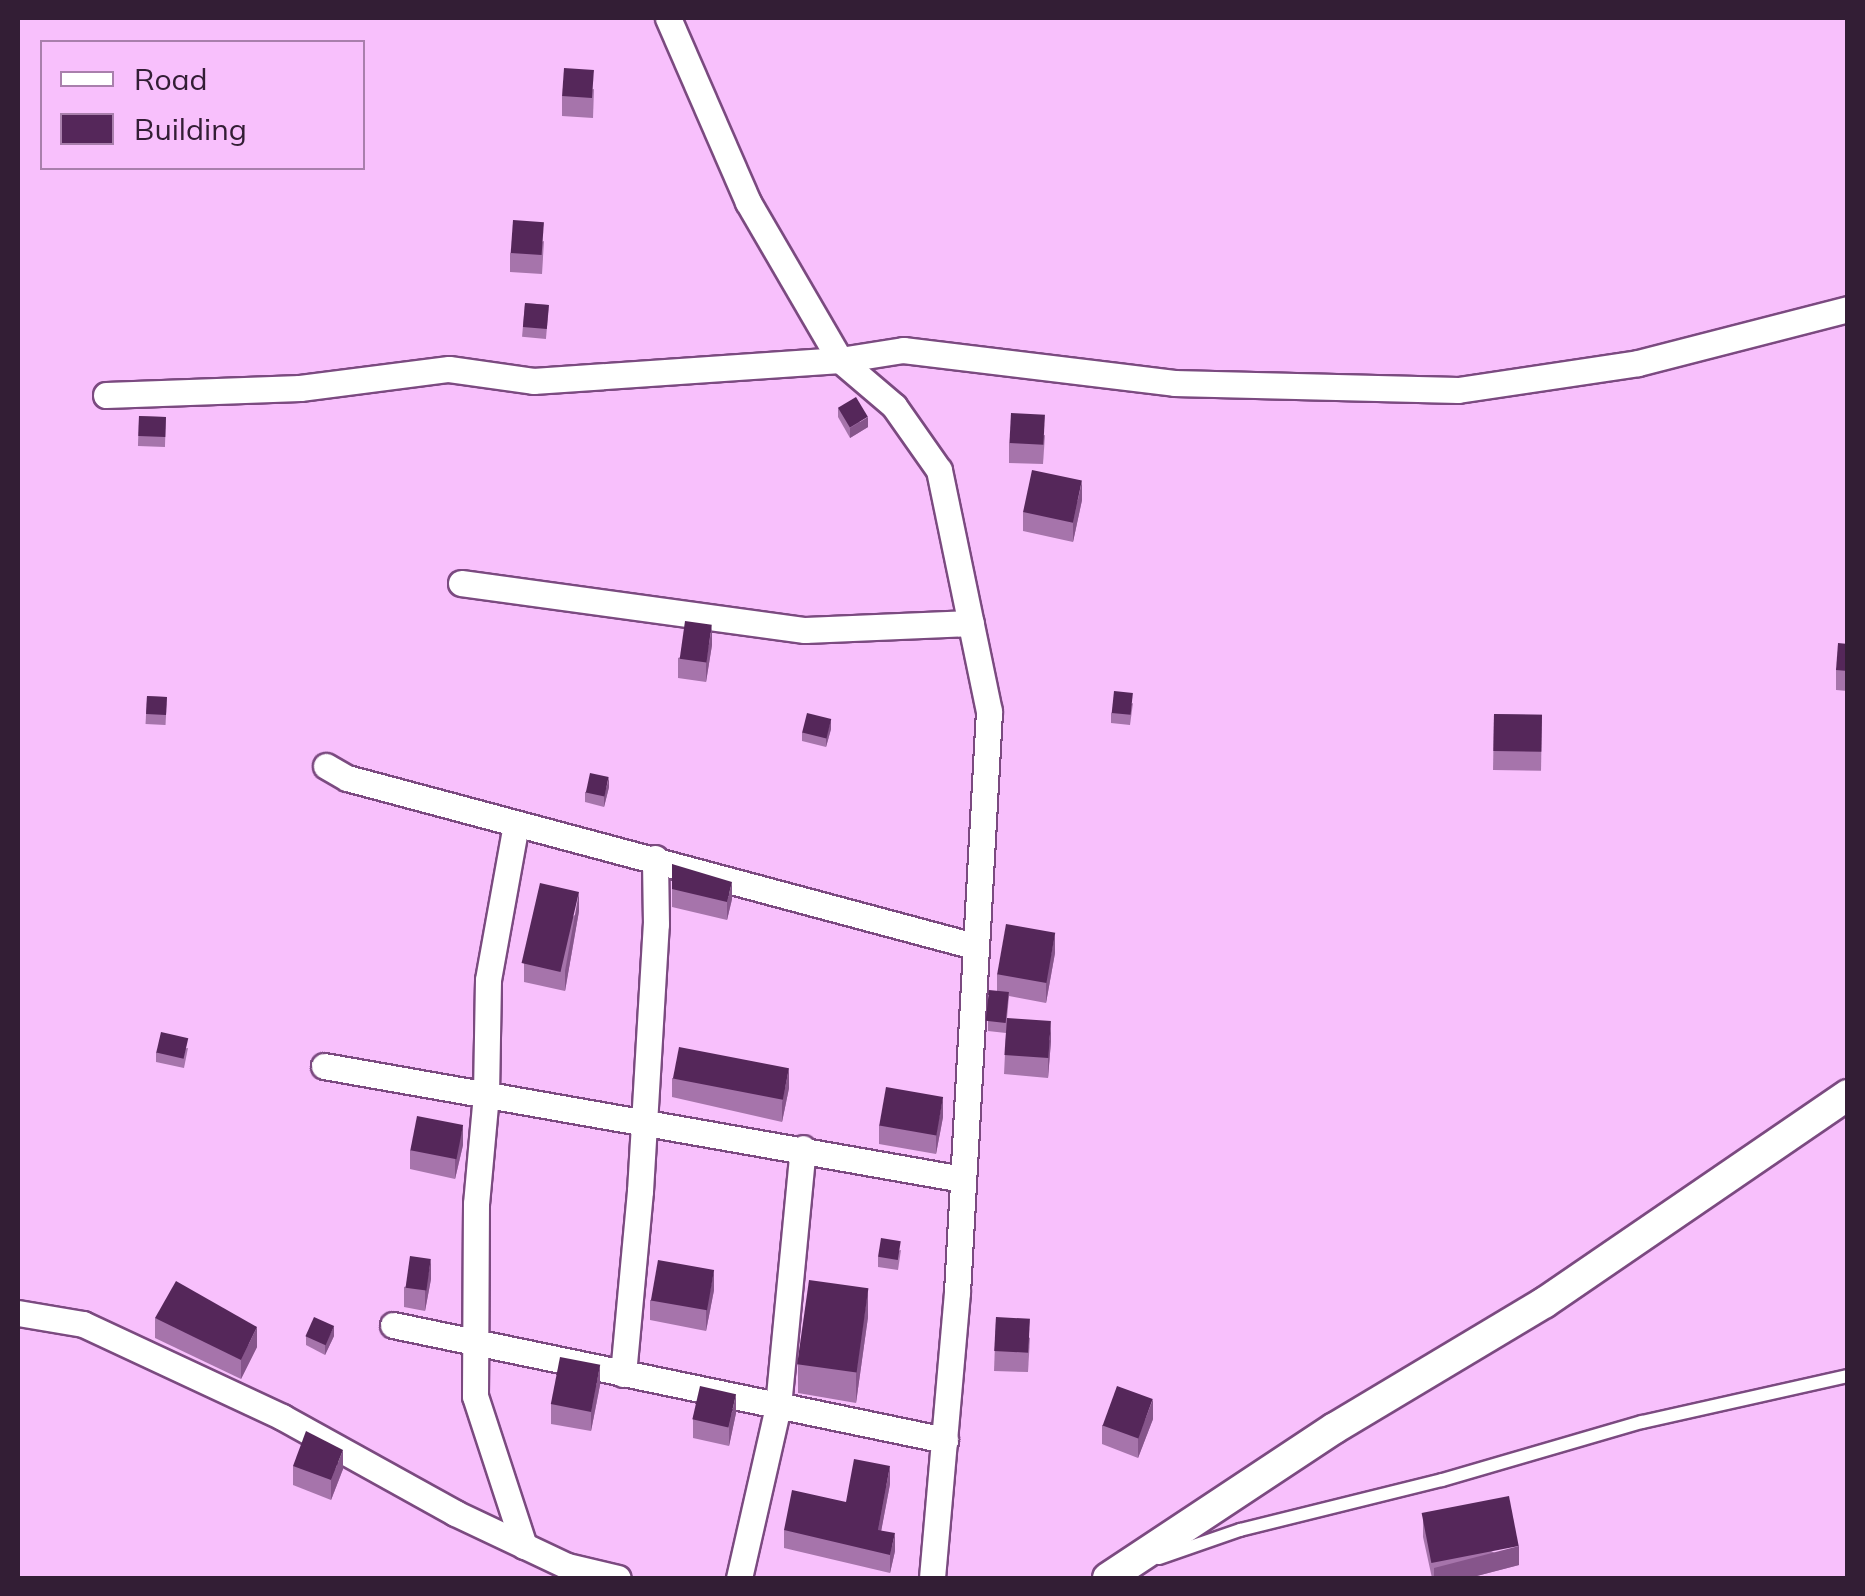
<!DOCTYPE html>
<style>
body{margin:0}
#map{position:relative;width:1865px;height:1596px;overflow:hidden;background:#f8c0fc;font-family:Mulish,sans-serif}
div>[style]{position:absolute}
.roads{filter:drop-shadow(2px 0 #7b4a80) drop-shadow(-2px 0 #7b4a80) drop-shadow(0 2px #7b4a80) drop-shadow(0 -2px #7b4a80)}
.service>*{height:12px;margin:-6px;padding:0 6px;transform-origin:6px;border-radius:6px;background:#fff}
.minor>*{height:25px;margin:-12.5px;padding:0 12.5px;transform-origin:12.5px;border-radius:12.5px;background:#fff}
.tertiary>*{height:30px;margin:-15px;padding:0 15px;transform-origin:15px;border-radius:15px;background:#fff}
.wall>*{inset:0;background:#a674ab;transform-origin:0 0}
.shaded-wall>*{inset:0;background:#86558b}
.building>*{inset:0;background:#55275a;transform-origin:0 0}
span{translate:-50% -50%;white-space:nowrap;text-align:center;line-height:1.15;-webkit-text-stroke:10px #f8c0fc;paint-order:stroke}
.frame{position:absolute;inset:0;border:20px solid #331e35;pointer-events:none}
.legend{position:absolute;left:40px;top:40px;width:325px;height:130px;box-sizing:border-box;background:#f8c0fc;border:2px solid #a97fac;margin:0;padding:12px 18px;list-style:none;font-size:30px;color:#331e35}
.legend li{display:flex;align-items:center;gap:20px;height:50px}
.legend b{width:50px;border:2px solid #a97fac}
</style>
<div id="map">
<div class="roads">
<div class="service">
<i style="left:1159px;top:1558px;width:86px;rotate:-19.1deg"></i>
<i style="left:1240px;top:1530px;width:208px;rotate:-13.9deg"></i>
<i style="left:1442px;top:1480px;width:208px;rotate:-16.2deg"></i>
<i style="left:1642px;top:1422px;width:211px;rotate:-12.6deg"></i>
</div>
<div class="minor">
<i style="left:668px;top:18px;width:201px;rotate:66.5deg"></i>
<i style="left:748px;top:202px;width:183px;rotate:59.8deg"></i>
<i style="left:840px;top:360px;width:71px;rotate:40.4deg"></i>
<i style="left:894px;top:406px;width:78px;rotate:54.9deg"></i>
<i style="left:939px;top:470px;width:246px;rotate:78.3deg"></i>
<i style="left:989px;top:711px;width:582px;rotate:93.15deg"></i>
<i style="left:957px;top:1292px;width:287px;rotate:95deg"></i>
<i style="left:106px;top:395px;width:194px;rotate:-2.1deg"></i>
<i style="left:300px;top:388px;width:150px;rotate:-7.3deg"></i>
<i style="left:449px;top:369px;width:85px;rotate:8.1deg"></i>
<i style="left:533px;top:381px;width:308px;rotate:-3.9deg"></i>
<i style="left:840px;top:360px;width:64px;rotate:-9deg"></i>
<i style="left:903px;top:350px;width:273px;rotate:6.9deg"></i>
<i style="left:1174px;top:383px;width:284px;rotate:1.4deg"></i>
<i style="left:1458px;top:390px;width:182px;rotate:-8.5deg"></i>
<i style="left:1638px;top:363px;width:217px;rotate:-14.4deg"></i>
<i style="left:461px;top:583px;width:347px;rotate:7.8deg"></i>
<i style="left:805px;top:630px;width:166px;rotate:-2.4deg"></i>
<i style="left:326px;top:766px;width:24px;rotate:30deg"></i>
<i style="left:347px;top:778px;width:649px;rotate:15deg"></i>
<i style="left:516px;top:824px;width:158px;rotate:100.2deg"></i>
<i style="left:488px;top:980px;width:114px;rotate:91deg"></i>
<i style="left:486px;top:1094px;width:110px;rotate:95.2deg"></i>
<i style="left:476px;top:1204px;width:192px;rotate:90.3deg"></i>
<i style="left:475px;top:1396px;width:158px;rotate:71.9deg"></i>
<i style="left:324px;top:1066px;width:648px;rotate:10.04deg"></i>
<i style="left:18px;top:1313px;width:66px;rotate:9.6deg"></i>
<i style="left:83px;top:1324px;width:220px;rotate:25deg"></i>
<i style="left:282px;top:1417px;width:198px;rotate:29deg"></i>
<i style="left:455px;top:1513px;width:124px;rotate:25.3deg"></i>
<i style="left:567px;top:1566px;width:52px;rotate:13.2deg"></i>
<i style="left:393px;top:1325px;width:564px;rotate:11.77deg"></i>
<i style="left:623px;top:1374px;width:184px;rotate:-84.7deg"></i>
<i style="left:640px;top:1191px;width:267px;rotate:-86.6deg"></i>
<i style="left:656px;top:924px;width:66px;rotate:-90.9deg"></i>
<i style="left:739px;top:1578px;width:176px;rotate:-77.2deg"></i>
<i style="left:778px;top:1406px;width:259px;rotate:-84.5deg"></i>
</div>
<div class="tertiary">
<i style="left:1108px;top:1578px;width:272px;rotate:-33.5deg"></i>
<i style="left:1335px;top:1428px;width:244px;rotate:-30.9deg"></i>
<i style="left:1544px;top:1303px;width:368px;rotate:-34.4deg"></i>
</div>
</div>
<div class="wall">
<i style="clip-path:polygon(594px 89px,593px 118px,562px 116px,562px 96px)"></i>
<i style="clip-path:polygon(544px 241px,542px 274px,510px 272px,510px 253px)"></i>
<i style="left:525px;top:303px;width:24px;height:34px;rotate:5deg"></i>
<i style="clip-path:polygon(838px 408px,868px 427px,850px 438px,838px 417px)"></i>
<i style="left:139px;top:416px;width:27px;height:30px;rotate:2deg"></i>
<i style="clip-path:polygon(1045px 435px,1043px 464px,1009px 463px,1009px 443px)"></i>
<i style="clip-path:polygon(1082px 500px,1073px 542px,1023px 531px,1023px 512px)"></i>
<i style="clip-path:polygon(1848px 644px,1848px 691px,1836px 690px,1836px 670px)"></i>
<i style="clip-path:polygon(712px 645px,706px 682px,678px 678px,678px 658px)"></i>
<i style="left:147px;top:696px;width:20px;height:28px;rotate:3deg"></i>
<i style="clip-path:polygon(1133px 703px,1130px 725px,1111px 723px,1111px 713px)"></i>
<i style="left:1494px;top:714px;width:48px;height:56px;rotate:1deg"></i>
<i style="clip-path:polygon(831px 729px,826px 747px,802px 741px,802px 732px)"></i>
<i style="clip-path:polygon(609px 787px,604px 807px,585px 802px,585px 792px)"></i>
<i style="clip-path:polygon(672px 864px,732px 899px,727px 920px,672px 907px)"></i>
<i style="clip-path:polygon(579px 911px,565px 991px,524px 982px,524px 963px)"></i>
<i style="clip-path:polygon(1055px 953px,1046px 1003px,1009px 996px,1007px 1018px,1051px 1041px,1048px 1078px,1004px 1074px,1006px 1033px,988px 1031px,988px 1021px,997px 991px,997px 974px)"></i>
<i style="clip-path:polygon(188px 1048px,184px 1068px,156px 1062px,156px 1052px)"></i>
<i style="clip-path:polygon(672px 1078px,789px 1088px,782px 1122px,672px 1097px)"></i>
<i style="clip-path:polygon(943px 1117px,936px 1154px,879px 1144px,879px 1125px)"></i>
<i style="clip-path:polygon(463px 1145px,455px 1179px,410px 1169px,410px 1150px)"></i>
<i style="clip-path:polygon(901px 1250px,898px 1270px,878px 1267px,878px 1257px)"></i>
<i style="clip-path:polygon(431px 1279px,425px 1311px,404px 1307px,404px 1287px)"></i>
<i style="clip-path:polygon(714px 1290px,706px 1331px,650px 1320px,650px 1300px)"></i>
<i style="clip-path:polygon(868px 1317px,856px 1403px,798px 1393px,798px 1364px)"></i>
<i style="clip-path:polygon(996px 1317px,1030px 1338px,1028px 1372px,994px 1371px)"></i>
<i style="clip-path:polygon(155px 1318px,257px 1347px,241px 1379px,155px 1338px)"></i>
<i style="clip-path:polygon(306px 1336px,334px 1336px,325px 1355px,306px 1345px)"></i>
<i style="clip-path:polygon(600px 1385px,591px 1431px,551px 1424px,551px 1404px)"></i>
<i style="clip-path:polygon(736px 1413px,729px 1446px,693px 1438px,693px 1419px)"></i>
<i style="clip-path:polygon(1153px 1419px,1138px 1458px,1102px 1444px,1102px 1425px)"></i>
<i style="clip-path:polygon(293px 1466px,343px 1469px,331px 1500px,293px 1485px)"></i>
<i style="clip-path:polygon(890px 1484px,881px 1531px,895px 1551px,890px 1573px,784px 1548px,784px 1530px,846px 1502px)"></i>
<i style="clip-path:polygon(1423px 1517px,1519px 1565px,1469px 1578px,1432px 1578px,1423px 1537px)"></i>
</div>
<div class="shaded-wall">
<i style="clip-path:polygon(868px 417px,868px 427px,850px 438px,850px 428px)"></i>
<i style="clip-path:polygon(1082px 481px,1082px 500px,1073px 542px,1073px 522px)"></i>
<i style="clip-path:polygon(712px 625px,712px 645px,706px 682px,706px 663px)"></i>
<i style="clip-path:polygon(831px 719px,831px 729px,826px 747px,826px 737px)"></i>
<i style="clip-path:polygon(609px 777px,609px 787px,604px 807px,604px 797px)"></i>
<i style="clip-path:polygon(732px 882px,732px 899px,727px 920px,727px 902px)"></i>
<i style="clip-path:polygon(579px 892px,579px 911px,565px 991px,565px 971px)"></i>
<i style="clip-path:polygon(1055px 933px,1055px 953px,1046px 1003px,1046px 983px)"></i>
<i style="clip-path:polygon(1051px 1021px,1051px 1041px,1048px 1078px,1048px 1058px)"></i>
<i style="clip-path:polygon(789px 1068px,789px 1088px,782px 1122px,782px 1103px)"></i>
<i style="clip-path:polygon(943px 1097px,943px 1117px,936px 1154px,936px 1134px)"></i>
<i style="clip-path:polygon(463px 1125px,463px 1145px,455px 1179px,455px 1159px)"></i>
<i style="clip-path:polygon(431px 1259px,431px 1279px,425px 1311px,425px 1291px)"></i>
<i style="clip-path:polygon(714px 1270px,714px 1290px,706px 1331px,706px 1311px)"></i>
<i style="clip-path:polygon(868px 1288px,868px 1317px,856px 1403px,856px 1374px)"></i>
<i style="clip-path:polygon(334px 1326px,334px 1336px,325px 1355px,325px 1345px)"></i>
<i style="clip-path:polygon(257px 1327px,257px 1347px,241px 1379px,241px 1360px)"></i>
<i style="clip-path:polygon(600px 1365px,600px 1385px,591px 1431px,591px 1412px)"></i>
<i style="clip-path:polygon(736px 1394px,736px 1413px,729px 1446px,729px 1426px)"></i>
<i style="clip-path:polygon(1153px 1399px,1153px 1419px,1138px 1458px,1138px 1438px)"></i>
<i style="clip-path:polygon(343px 1450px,343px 1469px,331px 1500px,331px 1480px)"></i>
<i style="clip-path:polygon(890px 1466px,890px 1484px,878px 1548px,878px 1530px)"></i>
<i style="clip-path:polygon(895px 1533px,895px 1551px,890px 1573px,890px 1555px)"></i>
<i style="clip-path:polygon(1519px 1546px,1519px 1565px,1469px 1578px,1434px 1578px,1434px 1568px)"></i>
</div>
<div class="building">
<i style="left:564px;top:68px;width:30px;height:28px;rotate:4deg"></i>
<i style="left:513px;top:220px;width:31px;height:33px;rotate:4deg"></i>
<i style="left:525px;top:303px;width:24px;height:24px;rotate:5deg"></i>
<i style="left:856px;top:397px;width:23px;height:21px;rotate:59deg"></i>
<i style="left:1011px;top:413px;width:34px;height:30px;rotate:3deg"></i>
<i style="left:139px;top:416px;width:27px;height:20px;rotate:2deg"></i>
<i style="left:1032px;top:470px;width:51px;height:43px;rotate:12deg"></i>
<i style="left:685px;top:621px;width:27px;height:38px;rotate:8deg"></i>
<i style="clip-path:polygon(1838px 643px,1848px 644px,1848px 671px,1836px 670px)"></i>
<i style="left:1114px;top:691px;width:19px;height:22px;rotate:6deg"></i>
<i style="left:147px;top:696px;width:20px;height:18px;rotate:3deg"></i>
<i style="left:807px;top:713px;width:25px;height:20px;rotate:14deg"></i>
<i style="left:1494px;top:714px;width:48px;height:37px;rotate:1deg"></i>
<i style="left:590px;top:773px;width:19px;height:20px;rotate:12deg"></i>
<i style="clip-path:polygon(672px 864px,732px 882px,727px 902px,672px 889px)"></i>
<i style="left:540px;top:883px;width:40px;height:82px;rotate:13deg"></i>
<i style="left:1006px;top:924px;width:50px;height:51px;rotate:10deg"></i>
<i style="left:989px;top:990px;width:20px;height:31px;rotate:6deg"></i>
<i style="left:1007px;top:1018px;width:44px;height:37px;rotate:4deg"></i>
<i style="left:161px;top:1032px;width:28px;height:21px;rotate:13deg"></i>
<i style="left:679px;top:1047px;width:112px;height:32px;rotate:11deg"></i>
<i style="left:886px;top:1087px;width:58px;height:39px;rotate:10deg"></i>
<i style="left:417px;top:1116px;width:47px;height:35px;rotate:11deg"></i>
<i style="left:881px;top:1238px;width:20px;height:19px;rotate:9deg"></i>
<i style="left:410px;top:1256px;width:21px;height:32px;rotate:8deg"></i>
<i style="left:658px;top:1260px;width:57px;height:41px;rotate:10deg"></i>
<i style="left:809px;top:1280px;width:60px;height:85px;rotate:8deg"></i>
<i style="clip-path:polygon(176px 1281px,257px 1327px,241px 1360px,155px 1318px)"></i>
<i style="left:314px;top:1317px;width:22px;height:21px;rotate:24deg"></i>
<i style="left:996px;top:1317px;width:34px;height:34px;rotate:3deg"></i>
<i style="left:560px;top:1357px;width:41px;height:48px;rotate:11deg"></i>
<i style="left:700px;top:1386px;width:37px;height:34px;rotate:13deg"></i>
<i style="left:1117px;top:1386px;width:38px;height:42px;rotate:20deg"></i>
<i style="clip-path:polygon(306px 1431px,343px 1450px,331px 1480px,293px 1466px)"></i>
<i style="clip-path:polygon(854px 1459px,890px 1466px,878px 1530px,895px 1533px,890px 1555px,784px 1530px,792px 1490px,846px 1502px)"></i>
<i style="left:1509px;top:1496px;width:51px;height:89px;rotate:79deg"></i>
</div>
<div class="frame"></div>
<ul class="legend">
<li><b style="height:12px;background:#fff"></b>Road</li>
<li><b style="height:28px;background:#55275a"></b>Building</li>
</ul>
</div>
